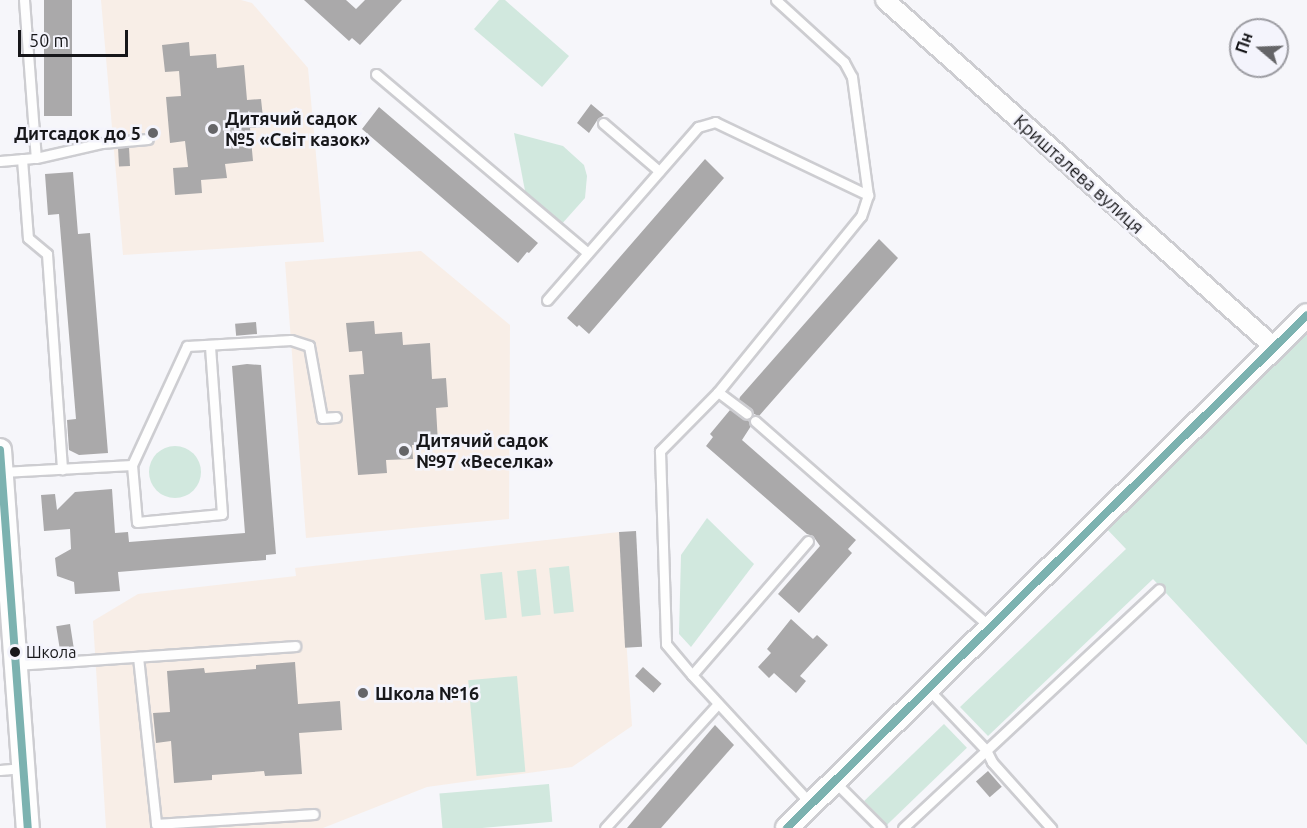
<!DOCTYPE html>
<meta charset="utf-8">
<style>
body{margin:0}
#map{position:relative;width:1307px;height:828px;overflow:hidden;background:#f6f6fa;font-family:Ubuntu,sans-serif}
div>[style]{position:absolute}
.education>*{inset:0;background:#f8eee7}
.green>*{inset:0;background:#d1e8de;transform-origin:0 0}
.round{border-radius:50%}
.building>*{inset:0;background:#aaa9aa;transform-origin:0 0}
.roads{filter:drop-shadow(2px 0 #cdcdd1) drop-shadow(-2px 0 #cdcdd1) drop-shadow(0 2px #cdcdd1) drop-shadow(0 -2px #cdcdd1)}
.service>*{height:9px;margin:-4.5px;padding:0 4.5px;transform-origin:4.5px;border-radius:4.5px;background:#fefefe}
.minor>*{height:18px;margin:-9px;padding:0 9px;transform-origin:9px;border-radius:9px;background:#fefefe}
.tertiary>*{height:22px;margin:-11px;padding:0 11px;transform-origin:11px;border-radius:11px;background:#fefefe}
.bus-1>*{height:8px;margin:-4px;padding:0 4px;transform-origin:4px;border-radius:4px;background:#7cb2b0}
.dots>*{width:16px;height:16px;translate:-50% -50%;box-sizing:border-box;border:3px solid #f4f4fc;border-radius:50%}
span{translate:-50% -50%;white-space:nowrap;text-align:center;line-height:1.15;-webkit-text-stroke:5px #f4f4fc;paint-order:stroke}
.bus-label{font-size:16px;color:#17171a}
.left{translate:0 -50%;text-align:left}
.poi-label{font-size:18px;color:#17171a;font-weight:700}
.right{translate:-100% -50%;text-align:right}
.street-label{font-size:18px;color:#17171a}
.north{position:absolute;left:1229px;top:18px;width:60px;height:60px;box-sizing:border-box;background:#f4f4fc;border:2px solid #9c9ca2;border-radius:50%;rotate:289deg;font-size:16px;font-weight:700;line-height:24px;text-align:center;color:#17171a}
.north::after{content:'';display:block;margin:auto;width:21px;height:27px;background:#656568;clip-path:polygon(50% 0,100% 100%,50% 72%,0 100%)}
.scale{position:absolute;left:18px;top:30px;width:110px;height:27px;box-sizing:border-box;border:3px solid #17171a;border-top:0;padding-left:8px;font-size:18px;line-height:21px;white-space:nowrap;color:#17171a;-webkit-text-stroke:4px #f4f4fc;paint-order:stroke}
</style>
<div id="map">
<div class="education">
<i style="clip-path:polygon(101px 0,241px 0,252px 3px,308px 68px,324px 242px,123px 255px)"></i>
<i style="clip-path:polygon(421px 251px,510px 325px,509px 519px,306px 538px,285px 262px)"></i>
<i style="clip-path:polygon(619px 532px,632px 726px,572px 767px,427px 787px,323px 828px,106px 828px,93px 621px,138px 594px,296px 576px,295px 568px)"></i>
</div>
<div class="green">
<i style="clip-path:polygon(499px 0,505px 0,569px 56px,542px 87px,474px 29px)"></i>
<i style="clip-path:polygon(514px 133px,563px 146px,584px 165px,587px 176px,585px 198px,560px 226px,526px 196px)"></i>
<i style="clip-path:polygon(1307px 326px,1307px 745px,1153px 579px,988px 736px,960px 707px,1126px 549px,1104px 526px)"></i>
<i class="round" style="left:149px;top:446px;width:52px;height:52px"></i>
<i style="clip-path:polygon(707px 518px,754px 564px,691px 647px,679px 634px,681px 555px)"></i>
<i style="left:569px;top:566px;width:46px;height:20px;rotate:84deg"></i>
<i style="left:536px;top:569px;width:46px;height:19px;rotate:84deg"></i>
<i style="left:502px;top:572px;width:46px;height:22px;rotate:84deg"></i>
<i style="left:517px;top:676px;width:96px;height:49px;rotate:85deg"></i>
<i style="left:944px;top:724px;width:33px;height:111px;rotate:46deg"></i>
<i style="left:549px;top:784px;width:38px;height:110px;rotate:85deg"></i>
</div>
<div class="building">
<i style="left:44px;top:0;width:28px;height:116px"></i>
<i style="clip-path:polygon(304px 0,346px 0,356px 9px,365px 0,402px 0,360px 45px,352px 38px,349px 41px)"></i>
<i style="clip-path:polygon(189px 42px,190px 56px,216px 54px,217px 68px,244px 65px,247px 100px,261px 99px,264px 127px,250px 128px,253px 161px,225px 164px,227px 178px,201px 180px,202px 193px,175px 195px,173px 168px,188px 167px,185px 141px,170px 143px,166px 97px,181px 96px,179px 71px,165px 72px,162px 45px)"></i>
<i style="clip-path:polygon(591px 104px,604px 115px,598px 119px,589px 133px,577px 123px)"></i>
<i style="clip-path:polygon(379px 107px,538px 243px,529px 253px,527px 252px,518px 263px,362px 129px)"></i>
<i style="left:129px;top:147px;width:19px;height:11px;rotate:87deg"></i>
<i style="clip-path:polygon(705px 159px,724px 178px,589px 334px,579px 325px,577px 327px,567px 318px)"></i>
<i style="clip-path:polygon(73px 172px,78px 234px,90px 233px,108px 453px,79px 455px,69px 450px,67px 420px,76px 419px,59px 214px,48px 215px,45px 174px)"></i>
<i style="clip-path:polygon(879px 239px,898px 258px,759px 416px,754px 414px,752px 409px,739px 400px,740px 397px)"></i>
<i style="clip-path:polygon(374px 321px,375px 334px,402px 332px,403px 345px,430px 343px,432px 379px,446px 378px,448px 407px,436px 408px,438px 443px,412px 445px,413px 459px,386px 460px,387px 473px,358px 475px,349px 375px,364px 374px,362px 351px,349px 352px,346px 323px)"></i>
<i style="left:256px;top:322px;width:12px;height:21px;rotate:85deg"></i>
<i style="clip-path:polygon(247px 364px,261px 365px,276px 554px,266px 555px,266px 560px,118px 572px,120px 591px,75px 594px,74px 582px,57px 576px,55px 558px,71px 549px,70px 529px,44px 531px,41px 495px,55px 494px,57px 510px,75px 492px,112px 489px,115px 533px,128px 532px,129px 542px,245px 533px,232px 366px)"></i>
<i style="clip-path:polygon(730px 410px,748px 420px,751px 426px,742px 440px,856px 540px,848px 549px,852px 553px,799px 613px,778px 594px,820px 546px,813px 536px,807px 534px,706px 446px,713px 437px,710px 434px)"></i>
<i style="left:636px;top:531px;width:116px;height:17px;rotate:87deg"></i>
<i style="clip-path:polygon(791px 619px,813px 639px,817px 635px,828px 645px,800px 676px,806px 681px,796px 693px,774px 673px,769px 678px,758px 667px,771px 653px,767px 649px)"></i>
<i style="left:70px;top:624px;width:26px;height:14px;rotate:81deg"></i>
<i style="clip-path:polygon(295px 662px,298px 704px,340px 701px,342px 730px,299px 733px,302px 774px,265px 776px,264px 771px,239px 773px,212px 775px,212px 780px,174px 783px,171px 741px,156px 743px,153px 713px,170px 712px,167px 671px,204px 668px,205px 673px,256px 669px,256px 665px)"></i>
<i style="left:643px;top:667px;width:25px;height:12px;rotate:42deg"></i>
<i style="clip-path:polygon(715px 725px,734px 745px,661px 828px,627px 828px)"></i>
<i style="left:988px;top:771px;width:21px;height:16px;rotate:49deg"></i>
</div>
<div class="roads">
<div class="service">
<i style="left:24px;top:0;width:158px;rotate:85.7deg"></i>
<i style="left:776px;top:0;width:92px;rotate:42.4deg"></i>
<i style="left:844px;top:62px;width:17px;rotate:62deg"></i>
<i style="left:852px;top:77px;width:119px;rotate:82.3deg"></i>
<i style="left:376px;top:74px;width:277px;rotate:40.2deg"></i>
<i style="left:603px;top:123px;width:74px;rotate:40.6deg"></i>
<i style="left:22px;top:159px;width:79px;rotate:85.7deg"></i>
<i style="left:28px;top:238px;width:25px;rotate:40deg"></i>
<i style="left:47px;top:254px;width:216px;rotate:86deg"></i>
<i style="left:0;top:161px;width:36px;rotate:-5deg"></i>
<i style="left:36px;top:158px;width:68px;rotate:-12.8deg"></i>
<i style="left:102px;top:143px;width:46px;rotate:-5deg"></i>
<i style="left:547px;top:300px;width:230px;rotate:-48.9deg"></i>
<i style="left:698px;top:127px;width:18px;rotate:-16deg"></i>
<i style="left:715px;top:122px;width:170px;rotate:25.5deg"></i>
<i style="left:868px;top:195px;width:22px;rotate:108deg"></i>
<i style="left:861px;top:216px;width:227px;rotate:129.1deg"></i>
<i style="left:718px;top:392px;width:83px;rotate:134.5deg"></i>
<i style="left:660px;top:451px;width:193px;rotate:88.2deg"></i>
<i style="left:666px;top:644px;width:40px;rotate:50deg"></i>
<i style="left:718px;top:392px;width:36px;rotate:37deg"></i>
<i style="left:755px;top:421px;width:311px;rotate:41.2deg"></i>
<i style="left:132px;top:465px;width:57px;rotate:85deg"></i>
<i style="left:137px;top:522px;width:85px;rotate:-5.4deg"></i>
<i style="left:222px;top:514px;width:169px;rotate:-94.1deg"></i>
<i style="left:2px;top:472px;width:130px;rotate:-3.1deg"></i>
<i style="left:132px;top:465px;width:131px;rotate:-65.2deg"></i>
<i style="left:187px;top:346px;width:104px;rotate:-3.3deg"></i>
<i style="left:291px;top:340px;width:19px;rotate:18deg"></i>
<i style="left:309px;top:346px;width:73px;rotate:79.8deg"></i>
<i style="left:322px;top:418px;width:14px;rotate:-4deg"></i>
<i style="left:808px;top:541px;width:177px;rotate:130.9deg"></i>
<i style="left:692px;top:675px;width:176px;rotate:47.3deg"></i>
<i style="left:138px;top:657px;width:168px;rotate:83.8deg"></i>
<i style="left:156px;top:824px;width:158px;rotate:-3.6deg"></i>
<i style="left:16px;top:665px;width:280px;rotate:-3.9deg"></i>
<i style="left:929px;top:690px;width:83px;rotate:46.5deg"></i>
<i style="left:986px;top:750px;width:13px;rotate:63deg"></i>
<i style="left:992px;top:762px;width:89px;rotate:48.2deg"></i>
<i style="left:0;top:770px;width:23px;rotate:-5deg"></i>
<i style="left:834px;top:781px;width:66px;rotate:45deg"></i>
<i style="left:605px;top:828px;width:168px;rotate:-47.7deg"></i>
<i style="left:903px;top:828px;width:350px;rotate:-43deg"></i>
</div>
<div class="minor">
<i style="left:885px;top:0;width:521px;rotate:41.73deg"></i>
</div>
<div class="tertiary">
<i style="left:0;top:450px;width:379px;rotate:85.8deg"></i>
<i style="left:787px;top:828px;width:730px;rotate:-44.61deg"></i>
</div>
</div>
<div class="bus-1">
<i style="left:0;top:450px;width:379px;rotate:85.8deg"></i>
<i style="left:787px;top:828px;width:730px;rotate:-44.61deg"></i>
</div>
<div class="dots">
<i style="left:213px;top:129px;background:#656568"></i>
<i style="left:153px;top:133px;background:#656568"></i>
<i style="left:404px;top:451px;background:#656568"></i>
<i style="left:15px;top:652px;background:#17171a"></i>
<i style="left:363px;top:693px;background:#656568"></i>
</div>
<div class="bus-label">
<span class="left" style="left:26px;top:652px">Школа</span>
</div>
<div class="poi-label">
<span class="left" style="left:225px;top:129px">Дитячий садок<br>№5 «Світ казок»</span>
<span class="right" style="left:141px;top:133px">Дитсадок до 5</span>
<span class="left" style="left:416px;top:451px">Дитячий садок<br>№97 «Веселка»</span>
<span class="left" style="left:375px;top:693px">Школа №16</span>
</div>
<div class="street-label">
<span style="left:1079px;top:174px;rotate:42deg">Кришталева вулиця</span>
</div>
<div class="north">Пн</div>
<div class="scale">50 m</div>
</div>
